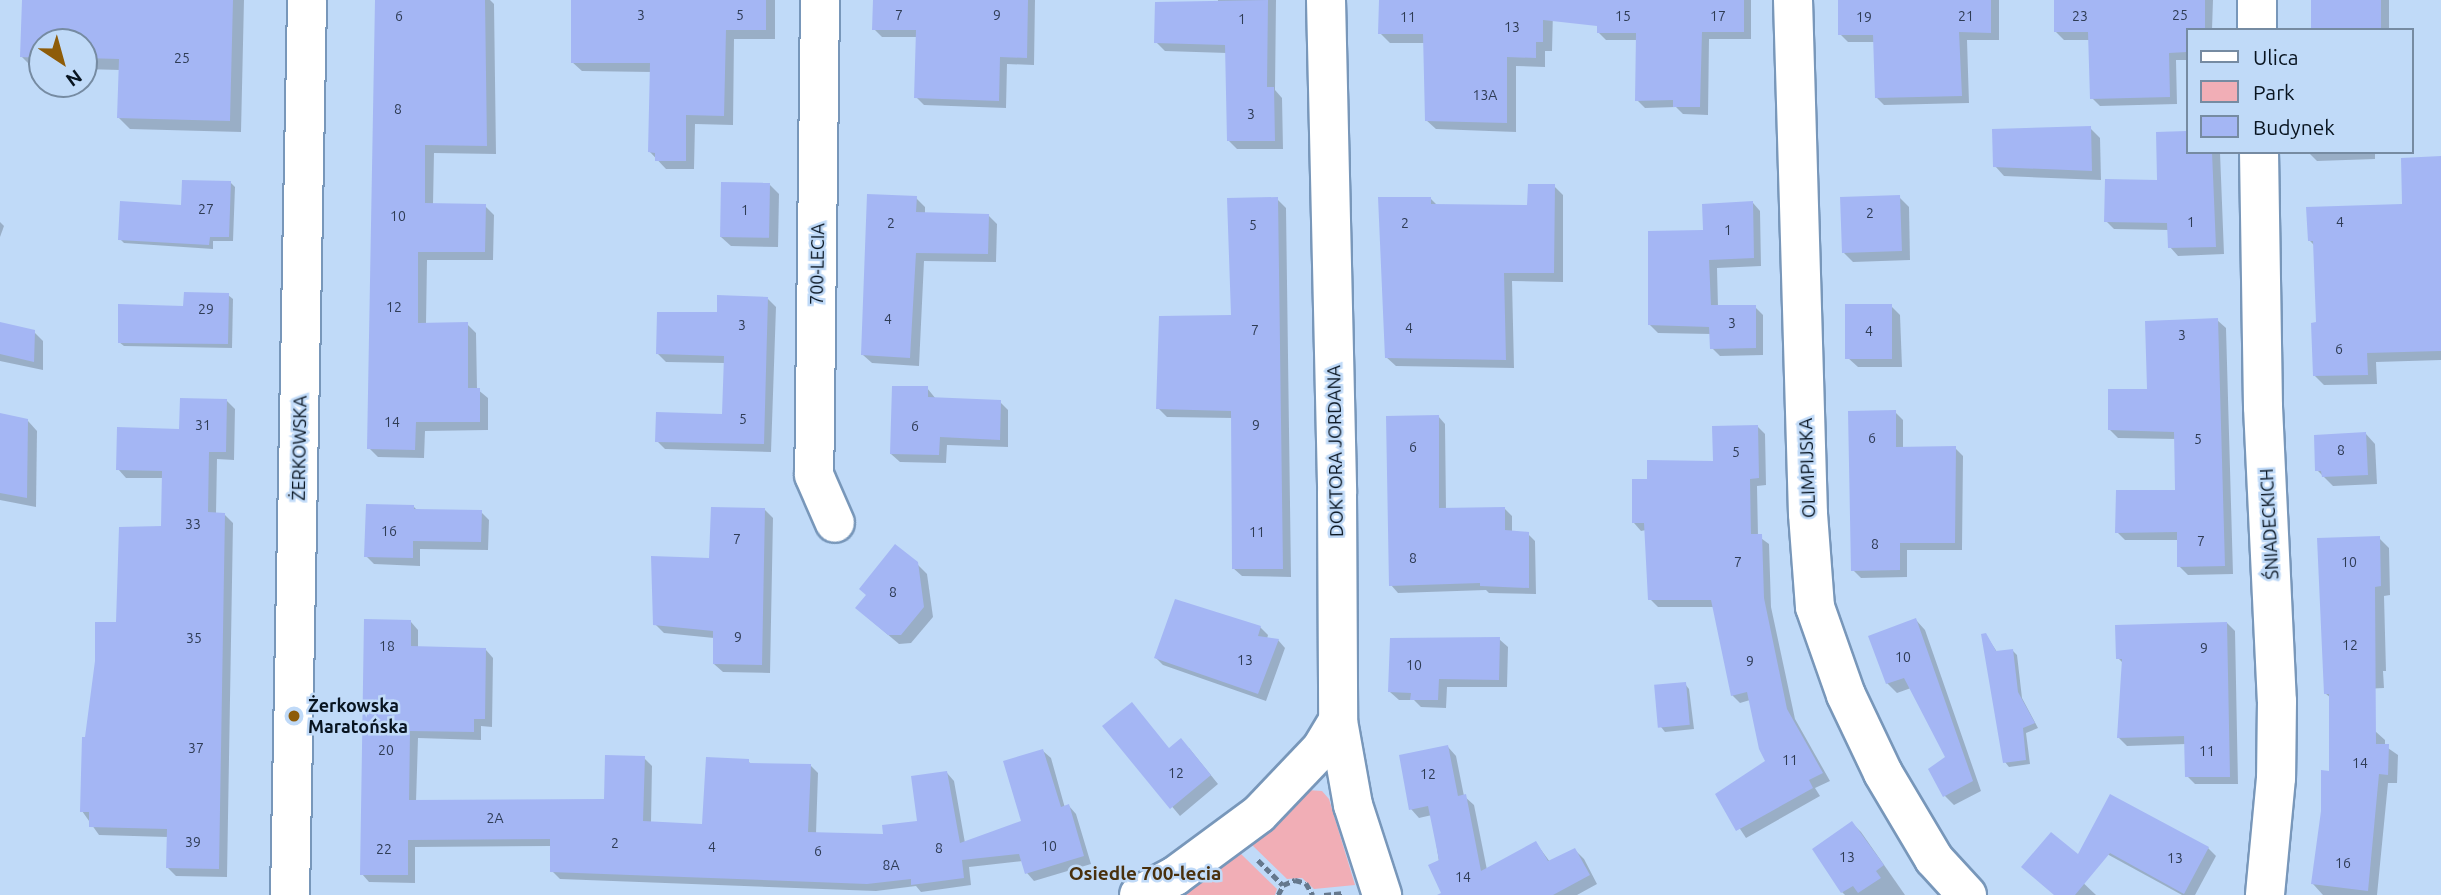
<!DOCTYPE html>
<meta charset="utf-8">
<style>
body{margin:0}
#map{position:relative;width:2441px;height:895px;overflow:hidden;background:#c0daf8;font-family:Ubuntu,sans-serif}
div>[style]{position:absolute}
.green>*{inset:0;background:#f1aeb6}
.shadow>*{inset:0;background:#0003;transform-origin:0 0}
.building>*{inset:0;background:#a4b6f4;transform-origin:0 0}
.path>*{height:4.5px;margin-top:-2.25px;transform-origin:0;background:repeating-linear-gradient(90deg,#65788d 0 7px,transparent 0 10.5px)}
.roads{filter:drop-shadow(2px 0 #7897ba) drop-shadow(-2px 0 #7897ba) drop-shadow(0 2px #7897ba) drop-shadow(0 -2px #7897ba)}
.minor>*{height:38px;margin:-19px;padding:0 19px;transform-origin:19px;border-radius:19px;background:#fff}
.dots>*{width:19px;height:19px;translate:-50% -50%;box-sizing:border-box;border:4px solid #c0daf8;border-radius:50%}
span{translate:-50% -50%;white-space:nowrap;text-align:center;line-height:1.15;-webkit-text-stroke:5px #c0daf8;paint-order:stroke}
.number-label{font-size:14px;color:#2f3c55}
.number-label span{-webkit-text-stroke-width:0}
.street-label{font-size:18px;color:#081420}
.poi-label{font-size:18px;color:#081420;font-weight:700}
.left{translate:0 -50%;text-align:left}
.neighbourhood-label{font-size:19px;color:#49300d;font-weight:700}
.legend{position:absolute;left:2186px;top:28px;width:228px;height:126px;box-sizing:border-box;background:#c0daf8;border:2px solid #768ba2;margin:0;padding:9px 12px;list-style:none;font-size:21px;color:#081420}
.legend li{display:flex;align-items:center;gap:14px;height:35px}
.legend b{width:35px;border:2px solid #768ba2}
.north{position:absolute;left:28px;top:28px;width:70px;height:70px;box-sizing:border-box;background:#c0daf8;border:2px solid #768ba2;border-radius:50%;rotate:144deg;font-size:19px;font-weight:700;line-height:28px;text-align:center;color:#081420}
.north::after{content:'';display:block;margin:auto;width:24px;height:32px;background:#8e5c09;clip-path:polygon(50% 0,100% 100%,50% 72%,0 100%)}
</style>
<div id="map">
<div class="green">
<i style="clip-path:polygon(1307px 790px,1322px 791px,1329px 799px,1355px 885px,1314px 889px,1302px 878px,1287px 879px,1250px 843px)"></i>
<i style="clip-path:polygon(1240px 853px,1277px 889px,1275px 895px,1179px 895px)"></i>
</div>
<div class="shadow">
<i style="clip-path:polygon(24px 0,244px 0,241px 132px,130px 129px,118px 117px,120px 70px,84px 69px,84px 42px,42px 42px,42px 69px,34px 69px,22px 57px)"></i>
<i style="clip-path:polygon(377px 0,490px 0,494px 4px,496px 154px,434px 153px,433px 204px,485px 206px,494px 215px,493px 260px,427px 260px,426px 324px,467px 324px,476px 333px,477px 389px,488px 398px,488px 430px,425px 431px,424px 458px,378px 457px,369px 448px)"></i>
<i style="clip-path:polygon(573px 0,775px 0,775px 39px,734px 39px,733px 125px,695px 124px,694px 169px,666px 169px,650px 152px,652px 72px,582px 71px,572px 62px)"></i>
<i style="clip-path:polygon(874px 0,1035px 0,1034px 65px,1007px 64px,1006px 108px,924px 105px,916px 97px,918px 37px,882px 37px,874px 29px)"></i>
<i style="clip-path:polygon(1218px 0,1276px 0,1275px 90px,1282px 98px,1283px 149px,1237px 149px,1229px 141px,1227px 53px,1165px 51px,1156px 42px,1218px 4px)"></i>
<i style="clip-path:polygon(1381px 0,1546px 0,1553px 11px,1552px 51px,1545px 51px,1545px 67px,1516px 66px,1516px 132px,1436px 129px,1426px 120px,1425px 43px,1390px 43px,1380px 33px)"></i>
<i style="clip-path:polygon(1599px 0,1751px 0,1751px 39px,1709px 39px,1708px 115px,1683px 114px,1676px 107px,1645px 108px,1637px 100px,1638px 40px,1606px 40px,1598px 32px)"></i>
<i style="clip-path:polygon(1840px 0,1999px 0,1999px 40px,1967px 40px,1969px 103px,1884px 105px,1876px 97px,1875px 42px,1848px 42px,1840px 34px)"></i>
<i style="clip-path:polygon(2056px 0,2213px 0,2212px 30px,2187px 30px,2187px 60px,2176px 60px,2177px 104px,2100px 106px,2092px 98px,2090px 40px,2064px 40px,2056px 32px)"></i>
<i style="left:2314px;top:0;width:75px;height:30px"></i>
<i style="clip-path:polygon(2090px 128px,2100px 138px,2101px 180px,2004px 176px,1995px 166px)"></i>
<i style="clip-path:polygon(2187px 132px,2187px 152px,2220px 152px,2224px 254px,2178px 256px,2170px 247px,2169px 230px,2114px 229px,2106px 221px,2159px 182px,2158px 133px)"></i>
<i style="clip-path:polygon(2308px 152px,2375px 152px,2375px 159px,2317px 161px)"></i>
<i style="clip-path:polygon(230px 182px,235px 187px,233px 241px,213px 241px,213px 249px,124px 243px,120px 239px)"></i>
<i style="clip-path:polygon(770px 185px,779px 194px,778px 247px,731px 246px,721px 237px)"></i>
<i style="clip-path:polygon(1554px 186px,1563px 195px,1563px 282px,1512px 281px,1514px 368px,1396px 366px,1386px 357px,1431px 199px,1438px 206px,1529px 206px)"></i>
<i style="clip-path:polygon(1899px 197px,1909px 207px,1910px 260px,1853px 262px,1844px 253px)"></i>
<i style="clip-path:polygon(916px 198px,925px 207px,925px 214px,988px 215px,997px 224px,996px 262px,924px 261px,919px 366px,872px 363px,863px 355px)"></i>
<i style="clip-path:polygon(1277px 199px,1286px 208px,1291px 577px,1242px 576px,1233px 568px,1233px 418px,1167px 417px,1158px 408px,1232px 317px)"></i>
<i style="clip-path:polygon(1753px 203px,1760px 211px,1761px 266px,1717px 268px,1718px 307px,1755px 307px,1763px 315px,1763px 355px,1720px 356px,1712px 348px,1711px 334px,1658px 333px,1650px 325px,1705px 231px)"></i>
<i style="clip-path:polygon(2388px 206px,2441px 305px,2441px 360px,2376px 362px,2377px 384px,2324px 385px,2314px 375px,2318px 324px,2315px 246px,2310px 241px)"></i>
<i style="clip-path:polygon(0 222px,4px 226px,0 237px)"></i>
<i style="clip-path:polygon(228px 295px,233px 299px,232px 348px,124px 346px,119px 342px)"></i>
<i style="clip-path:polygon(768px 299px,776px 307px,771px 452px,665px 449px,657px 441px,724px 416px,725px 363px,666px 362px,658px 354px,718px 314px)"></i>
<i style="clip-path:polygon(1891px 306px,1900px 315px,1902px 367px,1858px 367px,1848px 358px)"></i>
<i style="clip-path:polygon(2217px 320px,2226px 328px,2233px 574px,2188px 575px,2179px 566px,2178px 540px,2125px 540px,2117px 532px,2177px 492px,2176px 439px,2118px 438px,2110px 430px)"></i>
<i style="clip-path:polygon(0 324px,34px 332px,43px 341px,43px 370px,0 361px)"></i>
<i style="clip-path:polygon(927px 388px,936px 399px,1000px 402px,1008px 410px,1008px 447px,947px 445px,946px 463px,900px 462px,891px 454px)"></i>
<i style="clip-path:polygon(226px 400px,235px 409px,234px 460px,217px 459px,216px 514px,224px 514px,233px 523px,227px 877px,176px 876px,167px 867px,168px 837px,99px 835px,82px 811px,118px 624px,162px 528px,163px 478px,126px 478px,118px 469px)"></i>
<i style="clip-path:polygon(1895px 412px,1903px 420px,1903px 448px,1955px 448px,1963px 456px,1962px 550px,1907px 550px,1907px 577px,1861px 578px,1853px 570px)"></i>
<i style="clip-path:polygon(0 415px,28px 421px,37px 431px,36px 507px,0 500px)"></i>
<i style="clip-path:polygon(1438px 416px,1445px 424px,1446px 510px,1505px 509px,1512px 516px,1512px 532px,1528px 534px,1535px 541px,1536px 594px,1489px 593px,1486px 590px,1398px 593px,1391px 585px)"></i>
<i style="clip-path:polygon(1757px 426px,1765px 434px,1766px 485px,1757px 486px,1758px 536px,1769px 544px,1771px 607px,1795px 719px,1830px 781px,1815px 788px,1820px 796px,1746px 838px,1717px 794px,1768px 761px,1750px 700px,1740px 703px,1732px 695px,1714px 607px,1658px 607px,1650px 599px,1646px 530px,1641px 531px,1634px 523px,1648px 481px,1715px 463px)"></i>
<i style="clip-path:polygon(2366px 434px,2375px 444px,2377px 484px,2333px 486px,2317px 470px)"></i>
<i style="clip-path:polygon(413px 506px,418px 511px,481px 512px,489px 520px,488px 550px,420px 549px,420px 566px,374px 564px,366px 556px)"></i>
<i style="clip-path:polygon(765px 510px,773px 518px,770px 673px,723px 672px,714px 664px,714px 638px,664px 633px,655px 624px,711px 560px)"></i>
<i style="clip-path:polygon(2379px 538px,2389px 548px,2390px 595px,2384px 596px,2386px 671px,2383px 671px,2384px 688px,2363px 689px,2375px 731px,2385px 740px,2385px 746px,2398px 755px,2397px 783px,2388px 783px,2377px 895px,2323px 895px,2313px 884px,2330px 772px,2331px 698px,2326px 694px)"></i>
<i style="clip-path:polygon(917px 564px,927px 574px,933px 617px,911px 643px,899px 644px,867px 617px)"></i>
<i style="clip-path:polygon(1916px 620px,1925px 630px,1981px 791px,1954px 805px,1945px 796px,1948px 757px,1911px 688px,1897px 693px,1887px 683px)"></i>
<i style="clip-path:polygon(411px 622px,418px 630px,418px 648px,486px 650px,493px 658px,492px 727px,481px 726px,481px 740px,418px 738px,416px 802px,606px 800px,644px 758px,652px 766px,651px 823px,704px 826px,748px 761px,751px 764px,810px 765px,818px 773px,816px 834px,885px 836px,919px 822px,947px 773px,954px 781px,965px 843px,1023px 823px,1043px 751px,1051px 758px,1065px 808px,1069px 806px,1076px 814px,1091px 864px,1034px 881px,1027px 873px,1023px 861px,969px 867px,971px 885px,921px 892px,916px 886px,876px 891px,560px 879px,552px 871px,551px 846px,415px 847px,415px 883px,369px 882px,362px 874px)"></i>
<i style="clip-path:polygon(2227px 623px,2235px 631px,2238px 784px,2195px 784px,2187px 776px,2186px 744px,2127px 746px,2119px 738px,2124px 664px,2118px 658px)"></i>
<i style="clip-path:polygon(1260px 627px,1268px 635px,1267px 639px,1278px 640px,1285px 648px,1266px 701px,1163px 665px,1156px 658px)"></i>
<i style="clip-path:polygon(1986px 635px,1997px 652px,2012px 650px,2017px 655px,2022px 698px,2038px 728px,2026px 733px,2030px 764px,2009px 767px,2005px 762px)"></i>
<i style="clip-path:polygon(1499px 639px,1508px 647px,1507px 687px,1447px 687px,1446px 708px,1421px 707px,1414px 700px,1399px 700px,1390px 692px)"></i>
<i style="clip-path:polygon(1685px 684px,1689px 689px,1694px 729px,1665px 732px,1661px 727px)"></i>
<i style="clip-path:polygon(1104px 726px,1170px 750px,1189px 748px,1218px 784px,1180px 816px)"></i>
<i style="clip-path:polygon(1448px 747px,1456px 756px,1464px 796px,1474px 805px,1487px 870px,1536px 843px,1550px 862px,1575px 850px,1584px 859px,1597px 884px,1577px 895px,1444px 895px,1432px 815px,1419px 818px,1411px 809px)"></i>
<i style="clip-path:polygon(1852px 823px,1861px 832px,1905px 895px,1845px 895px,1842px 892px,1814px 850px)"></i>
<i style="clip-path:polygon(2042px 844px,2096px 895px,2055px 895px)"></i>
<i style="clip-path:polygon(2096px 848px,2208px 848px,2216px 856px,2195px 895px,2182px 895px)"></i>
</div>
<div class="building">
<i style="clip-path:polygon(22px 0,233px 0,230px 121px,117px 118px,119px 59px,84px 58px,84px 42px,42px 42px,42px 58px,20px 57px)"></i>
<i style="clip-path:polygon(375px 0,485px 0,487px 146px,425px 145px,425px 203px,486px 204px,485px 252px,418px 252px,418px 323px,468px 322px,468px 388px,480px 388px,480px 422px,416px 422px,415px 450px,367px 449px)"></i>
<i style="clip-path:polygon(571px 0,766px 0,766px 30px,726px 30px,724px 116px,686px 115px,686px 161px,655px 161px,655px 153px,648px 152px,650px 63px,571px 63px)"></i>
<i style="clip-path:polygon(873px 0,1028px 0,1027px 58px,1000px 57px,999px 101px,914px 98px,916px 30px,872px 30px)"></i>
<i style="clip-path:polygon(1268px 0,1267px 87px,1274px 87px,1275px 141px,1227px 141px,1225px 45px,1154px 43px,1155px 2px)"></i>
<i style="clip-path:polygon(1379px 0,1744px 0,1744px 32px,1702px 32px,1700px 107px,1673px 107px,1673px 100px,1635px 101px,1636px 33px,1597px 33px,1597px 26px,1543px 20px,1543px 42px,1536px 42px,1536px 58px,1507px 57px,1507px 123px,1425px 121px,1423px 34px,1378px 34px)"></i>
<i style="clip-path:polygon(1838px 0,1991px 0,1991px 33px,1959px 32px,1962px 96px,1875px 98px,1873px 35px,1838px 35px)"></i>
<i style="clip-path:polygon(2054px 0,2205px 0,2205px 30px,2187px 30px,2187px 52px,2169px 53px,2170px 97px,2090px 99px,2088px 32px,2054px 32px)"></i>
<i style="left:2311px;top:0;width:70px;height:30px"></i>
<i style="clip-path:polygon(2091px 126px,2092px 171px,1993px 167px,1992px 129px)"></i>
<i style="clip-path:polygon(2187px 131px,2187px 152px,2212px 152px,2216px 247px,2168px 248px,2167px 223px,2104px 222px,2105px 179px,2157px 180px,2156px 132px)"></i>
<i style="clip-path:polygon(2441px 156px,2441px 351px,2367px 353px,2368px 375px,2313px 376px,2311px 323px,2316px 322px,2313px 241px,2308px 241px,2306px 207px,2402px 204px,2401px 158px)"></i>
<i style="clip-path:polygon(182px 180px,231px 181px,229px 237px,210px 237px,209px 245px,118px 240px,120px 201px,181px 205px)"></i>
<i style="left:721px;top:182px;width:49px;height:55px;rotate:1deg"></i>
<i style="clip-path:polygon(1528px 184px,1555px 184px,1554px 273px,1504px 273px,1506px 360px,1385px 358px,1378px 197px,1431px 197px,1431px 204px,1527px 205px)"></i>
<i style="clip-path:polygon(867px 194px,917px 196px,916px 212px,989px 214px,988px 254px,916px 253px,910px 358px,861px 355px)"></i>
<i style="left:1900px;top:195px;width:56px;height:60px;rotate:88deg"></i>
<i style="clip-path:polygon(1278px 197px,1283px 569px,1232px 569px,1231px 411px,1156px 409px,1159px 316px,1231px 315px,1227px 198px)"></i>
<i style="clip-path:polygon(1753px 201px,1754px 258px,1709px 260px,1711px 305px,1756px 305px,1756px 348px,1710px 349px,1709px 327px,1648px 325px,1648px 231px,1703px 230px,1702px 204px)"></i>
<i style="clip-path:polygon(184px 292px,229px 293px,228px 344px,118px 343px,118px 304px,183px 306px)"></i>
<i style="clip-path:polygon(717px 295px,768px 297px,764px 444px,655px 442px,656px 412px,722px 414px,724px 356px,656px 354px,657px 312px,717px 312px)"></i>
<i style="left:1845px;top:304px;width:47px;height:55px"></i>
<i style="clip-path:polygon(2218px 318px,2225px 566px,2177px 567px,2177px 532px,2115px 533px,2116px 490px,2175px 490px,2174px 432px,2108px 430px,2108px 389px,2147px 389px,2145px 321px)"></i>
<i style="clip-path:polygon(0 322px,35px 330px,34px 362px,0 354px)"></i>
<i style="clip-path:polygon(892px 386px,928px 386px,928px 397px,1001px 400px,1000px 440px,940px 437px,939px 455px,890px 454px)"></i>
<i style="clip-path:polygon(180px 398px,227px 399px,226px 452px,209px 452px,208px 512px,225px 513px,219px 869px,166px 868px,167px 829px,89px 827px,89px 812px,80px 812px,82px 737px,85px 737px,95px 661px,95px 622px,116px 622px,119px 527px,161px 526px,162px 471px,116px 470px,117px 427px,179px 429px)"></i>
<i style="clip-path:polygon(1896px 410px,1896px 447px,1956px 446px,1955px 543px,1900px 543px,1900px 570px,1851px 571px,1848px 411px)"></i>
<i style="clip-path:polygon(0 413px,28px 419px,27px 498px,0 493px)"></i>
<i style="clip-path:polygon(1439px 415px,1439px 508px,1505px 507px,1505px 530px,1529px 532px,1529px 588px,1480px 586px,1480px 583px,1389px 586px,1386px 416px)"></i>
<i style="clip-path:polygon(1758px 425px,1759px 478px,1750px 479px,1751px 534px,1762px 534px,1764px 598px,1787px 709px,1823px 773px,1809px 780px,1813px 788px,1736px 831px,1715px 794px,1765px 761px,1759px 749px,1747px 692px,1731px 696px,1711px 600px,1648px 600px,1644px 523px,1632px 523px,1632px 479px,1647px 479px,1647px 460px,1713px 461px,1712px 426px)"></i>
<i style="clip-path:polygon(2366px 432px,2368px 475px,2322px 477px,2321px 471px,2315px 471px,2314px 435px)"></i>
<i style="clip-path:polygon(366px 504px,414px 505px,414px 509px,482px 510px,481px 542px,413px 541px,413px 558px,364px 557px)"></i>
<i style="clip-path:polygon(711px 507px,765px 508px,762px 665px,713px 664px,713px 631px,653px 625px,651px 556px,709px 558px)"></i>
<i style="clip-path:polygon(2380px 536px,2381px 586px,2375px 587px,2376px 744px,2389px 744px,2388px 775px,2379px 774px,2368px 891px,2311px 884px,2321px 811px,2321px 770px,2329px 771px,2329px 694px,2324px 694px,2317px 538px)"></i>
<i style="clip-path:polygon(895px 544px,918px 562px,924px 607px,901px 635px,888px 635px,855px 608px,866px 595px,859px 589px)"></i>
<i style="clip-path:polygon(1175px 599px,1261px 626px,1258px 636px,1279px 639px,1258px 694px,1154px 658px)"></i>
<i style="clip-path:polygon(1916px 618px,1973px 781px,1943px 797px,1928px 769px,1945px 757px,1904px 678px,1886px 684px,1868px 636px)"></i>
<i style="clip-path:polygon(364px 619px,411px 620px,411px 646px,486px 648px,485px 719px,474px 719px,474px 732px,410px 731px,409px 800px,604px 799px,605px 755px,645px 756px,643px 821px,702px 824px,706px 757px,749px 759px,749px 763px,811px 764px,808px 832px,883px 834px,882px 825px,917px 821px,911px 776px,947px 771px,960px 843px,1021px 821px,1003px 761px,1043px 749px,1061px 807px,1069px 804px,1084px 856px,1025px 874px,1019px 854px,962px 860px,964px 878px,911px 885px,911px 879px,867px 884px,550px 872px,550px 839px,408px 840px,408px 875px,360px 875px)"></i>
<i style="clip-path:polygon(2227px 622px,2230px 777px,2185px 777px,2184px 736px,2117px 738px,2122px 659px,2116px 659px,2115px 625px)"></i>
<i style="clip-path:polygon(1986px 633px,1996px 651px,2013px 649px,2018px 692px,2035px 723px,2023px 728px,2026px 760px,2003px 763px,1981px 634px)"></i>
<i style="clip-path:polygon(1500px 637px,1499px 680px,1439px 679px,1438px 700px,1410px 700px,1411px 693px,1388px 692px,1390px 638px)"></i>
<i style="left:1686px;top:682px;width:43px;height:32px;rotate:85deg"></i>
<i style="clip-path:polygon(1132px 702px,1169px 748px,1181px 738px,1211px 775px,1170px 809px,1102px 726px)"></i>
<i style="clip-path:polygon(1448px 745px,1458px 796px,1466px 794px,1481px 871px,1536px 841px,1548px 861px,1575px 848px,1590px 875px,1553px 895px,1437px 895px,1441px 893px,1428px 865px,1439px 860px,1428px 806px,1409px 810px,1399px 755px)"></i>
<i style="clip-path:polygon(2110px 794px,2209px 847px,2184px 894px,2110px 853px,2075px 895px,2054px 895px,2021px 867px,2051px 832px,2078px 854px)"></i>
<i style="clip-path:polygon(1852px 821px,1884px 865px,1876px 871px,1881px 878px,1858px 893px,1853px 886px,1841px 893px,1812px 849px)"></i>
</div>
<div class="path">
<i style="left:1258px;top:860px;width:35px;rotate:45deg"></i>
<i style="left:1278px;top:895px;width:11px;rotate:-63deg"></i>
<i style="left:1283px;top:885px;width:13px;rotate:-23deg"></i>
<i style="left:1295px;top:880px;width:11px;rotate:15deg"></i>
<i style="left:1306px;top:883px;width:14px;rotate:60deg"></i>
<i style="left:1324px;top:895px;width:20px;rotate:-6deg"></i>
</div>
<div class="roads">
<div class="minor">
<i style="left:820px;top:0;width:475px;rotate:90.7deg"></i>
<i style="left:814px;top:475px;width:52px;rotate:66.4deg"></i>
<i style="left:1326px;top:0;width:493px;rotate:88.7deg"></i>
<i style="left:1337px;top:493px;width:228px;rotate:89.7deg"></i>
<i style="left:1338px;top:721px;width:85px;rotate:79.9deg"></i>
<i style="left:1353px;top:805px;width:95px;rotate:72.1deg"></i>
<i style="left:1793px;top:0;width:514px;rotate:88.33deg"></i>
<i style="left:1808px;top:514px;width:93px;rotate:85.7deg"></i>
<i style="left:1815px;top:607px;width:93px;rotate:70.6deg"></i>
<i style="left:1846px;top:695px;width:86px;rotate:64.6deg"></i>
<i style="left:1883px;top:773px;width:100px;rotate:59.3deg"></i>
<i style="left:1934px;top:859px;width:49px;rotate:47.5deg"></i>
<i style="left:2257px;top:0;width:30px;rotate:90deg"></i>
<i style="left:2259px;top:152px;width:255px;rotate:89.1deg"></i>
<i style="left:2263px;top:407px;width:294px;rotate:87.3deg"></i>
<i style="left:2277px;top:701px;width:77px;rotate:90.7deg"></i>
<i style="left:2276px;top:778px;width:118px;rotate:95.4deg"></i>
<i style="left:290px;top:895px;width:895px;rotate:-88.91deg"></i>
<i style="left:1139px;top:895px;width:41px;rotate:-27.8deg"></i>
<i style="left:1175px;top:876px;width:104px;rotate:-36.4deg"></i>
<i style="left:1259px;top:814px;width:90px;rotate:-46.4deg"></i>
<i style="left:1321px;top:749px;width:33px;rotate:-59deg"></i>
</div>
</div>
<div class="dots">
<i style="left:294px;top:716px;background:#8e5c09"></i>
</div>
<div class="number-label">
<span style="left:641px;top:15px">3</span>
<span style="left:740px;top:15px">5</span>
<span style="left:899px;top:15px">7</span>
<span style="left:997px;top:15px">9</span>
<span style="left:2180px;top:15px">25</span>
<span style="left:399px;top:16px">6</span>
<span style="left:1623px;top:16px">15</span>
<span style="left:1718px;top:16px">17</span>
<span style="left:1966px;top:16px">21</span>
<span style="left:2080px;top:16px">23</span>
<span style="left:1408px;top:17px">11</span>
<span style="left:1864px;top:17px">19</span>
<span style="left:1242px;top:19px">1</span>
<span style="left:1512px;top:27px">13</span>
<span style="left:182px;top:58px">25</span>
<span style="left:1485px;top:95px">13A</span>
<span style="left:398px;top:109px">8</span>
<span style="left:1251px;top:114px">3</span>
<span style="left:206px;top:209px">27</span>
<span style="left:745px;top:210px">1</span>
<span style="left:1870px;top:213px">2</span>
<span style="left:398px;top:216px">10</span>
<span style="left:2191px;top:222px">1</span>
<span style="left:2340px;top:222px">4</span>
<span style="left:891px;top:223px">2</span>
<span style="left:1405px;top:223px">2</span>
<span style="left:1253px;top:225px">5</span>
<span style="left:1728px;top:230px">1</span>
<span style="left:394px;top:307px">12</span>
<span style="left:206px;top:309px">29</span>
<span style="left:888px;top:319px">4</span>
<span style="left:1732px;top:323px">3</span>
<span style="left:742px;top:325px">3</span>
<span style="left:1409px;top:328px">4</span>
<span style="left:1255px;top:330px">7</span>
<span style="left:1869px;top:331px">4</span>
<span style="left:2182px;top:335px">3</span>
<span style="left:2339px;top:349px">6</span>
<span style="left:743px;top:419px">5</span>
<span style="left:392px;top:422px">14</span>
<span style="left:203px;top:425px">31</span>
<span style="left:1256px;top:425px">9</span>
<span style="left:915px;top:426px">6</span>
<span style="left:1872px;top:438px">6</span>
<span style="left:2198px;top:439px">5</span>
<span style="left:1413px;top:447px">6</span>
<span style="left:2341px;top:450px">8</span>
<span style="left:1736px;top:452px">5</span>
<span style="left:193px;top:524px">33</span>
<span style="left:389px;top:531px">16</span>
<span style="left:1257px;top:532px">11</span>
<span style="left:737px;top:539px">7</span>
<span style="left:2201px;top:541px">7</span>
<span style="left:1875px;top:544px">8</span>
<span style="left:1413px;top:558px">8</span>
<span style="left:1738px;top:562px">7</span>
<span style="left:2349px;top:562px">10</span>
<span style="left:893px;top:592px">8</span>
<span style="left:738px;top:637px">9</span>
<span style="left:194px;top:638px">35</span>
<span style="left:2350px;top:645px">12</span>
<span style="left:387px;top:646px">18</span>
<span style="left:2204px;top:648px">9</span>
<span style="left:1903px;top:657px">10</span>
<span style="left:1245px;top:660px">13</span>
<span style="left:1750px;top:661px">9</span>
<span style="left:1414px;top:665px">10</span>
<span style="left:196px;top:748px">37</span>
<span style="left:386px;top:750px">20</span>
<span style="left:2207px;top:751px">11</span>
<span style="left:1790px;top:760px">11</span>
<span style="left:2360px;top:763px">14</span>
<span style="left:1176px;top:773px">12</span>
<span style="left:1428px;top:774px">12</span>
<span style="left:495px;top:818px">2A</span>
<span style="left:193px;top:842px">39</span>
<span style="left:615px;top:843px">2</span>
<span style="left:1049px;top:846px">10</span>
<span style="left:712px;top:847px">4</span>
<span style="left:939px;top:848px">8</span>
<span style="left:384px;top:849px">22</span>
<span style="left:818px;top:851px">6</span>
<span style="left:1847px;top:857px">13</span>
<span style="left:2175px;top:858px">13</span>
<span style="left:2343px;top:863px">16</span>
<span style="left:891px;top:865px">8A</span>
<span style="left:1463px;top:877px">14</span>
</div>
<div class="street-label">
<span style="left:817px;top:264px;rotate:-89deg">700-LECIA</span>
<span style="left:299px;top:448px;rotate:-89deg">ŻERKOWSKA</span>
<span style="left:1335px;top:451px;rotate:-91deg">DOKTORA JORDANA</span>
<span style="left:1807px;top:468px;rotate:-92deg">OLIMPIJSKA</span>
<span style="left:2269px;top:524px;rotate:-93deg">ŚNIADECKICH</span>
</div>
<div class="poi-label">
<span class="left" style="left:308px;top:716px">Żerkowska<br>Maratońska</span>
</div>
<div class="neighbourhood-label">
<span style="left:1145px;top:874px">Osiedle 700-lecia</span>
</div>
<ul class="legend">
<li><b style="height:9px;background:#fff"></b>Ulica</li>
<li><b style="height:19px;background:#f1aeb6"></b>Park</li>
<li><b style="height:19px;background:#a4b6f4"></b>Budynek</li>
</ul>
<div class="north">N</div>
</div>
